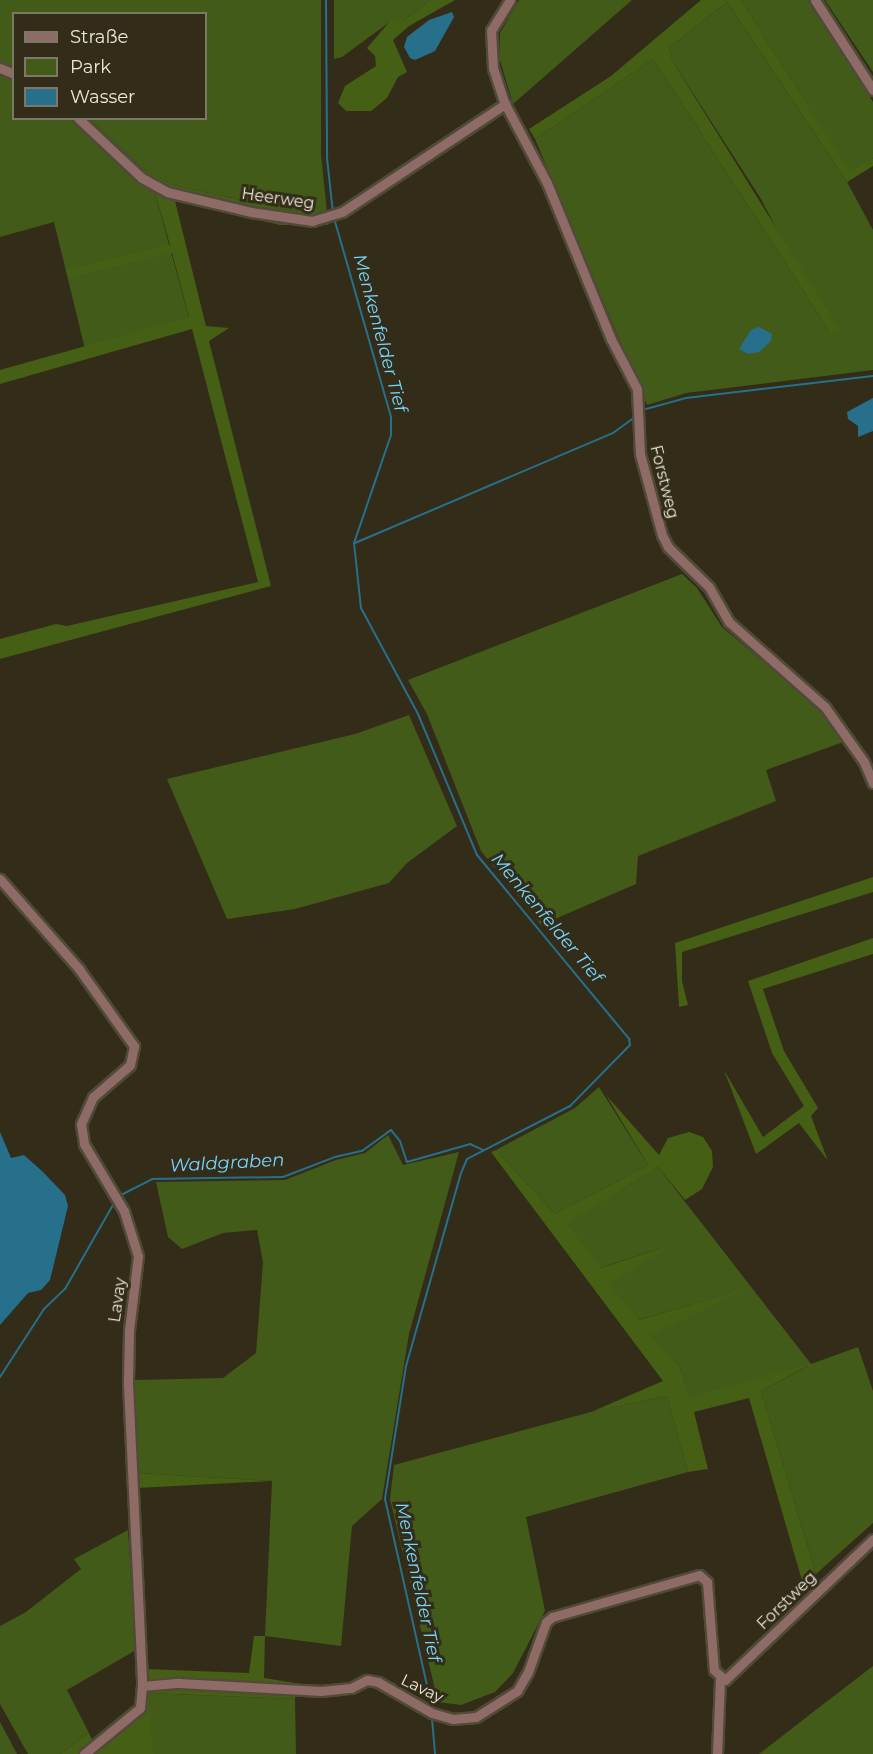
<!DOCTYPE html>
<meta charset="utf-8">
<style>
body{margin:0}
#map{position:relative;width:873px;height:1754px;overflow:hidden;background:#332c19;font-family:Montserrat,sans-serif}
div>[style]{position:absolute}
.green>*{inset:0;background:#435b18}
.forest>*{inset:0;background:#455f15}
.water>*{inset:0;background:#27708b}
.stream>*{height:2px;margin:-1px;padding:0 1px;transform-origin:1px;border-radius:1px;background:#27708b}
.roads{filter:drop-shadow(2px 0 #504a38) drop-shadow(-2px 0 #504a38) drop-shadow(0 2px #504a38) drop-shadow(0 -2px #504a38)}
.street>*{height:9px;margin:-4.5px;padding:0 4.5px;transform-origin:4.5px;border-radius:4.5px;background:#8f6b68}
span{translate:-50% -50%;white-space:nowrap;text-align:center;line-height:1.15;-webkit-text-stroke:6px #332c19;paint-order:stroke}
.street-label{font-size:16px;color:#ebe7db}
.water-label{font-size:18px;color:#76d6fe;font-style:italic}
.legend{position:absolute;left:12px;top:12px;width:195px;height:108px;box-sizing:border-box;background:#332c19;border:2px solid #7d7767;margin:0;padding:8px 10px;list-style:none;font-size:18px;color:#ebe7db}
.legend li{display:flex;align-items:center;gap:12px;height:30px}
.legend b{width:30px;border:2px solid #7d7767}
</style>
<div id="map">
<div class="green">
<i style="clip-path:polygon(0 0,321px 0,321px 154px,327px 213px,282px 209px,173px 185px,145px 170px,90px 119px,206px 118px,206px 14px,14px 14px,14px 118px,74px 119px,138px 182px,155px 193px,189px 318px,85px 349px,54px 222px,0 237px)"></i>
<i style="clip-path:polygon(334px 0,430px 0,403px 21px,391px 21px,342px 57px,334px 59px)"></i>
<i style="clip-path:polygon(519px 0,632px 0,513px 104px,499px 57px,500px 33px)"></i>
<i style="clip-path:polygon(741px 0,809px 0,873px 102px,873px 158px,850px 173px)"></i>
<i style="clip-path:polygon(825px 0,873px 0,873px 72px)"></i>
<i style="clip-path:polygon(727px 2px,847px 182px,873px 230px,873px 370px,686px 393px,647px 405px,535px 139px,653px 59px,830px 332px,761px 199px,673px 62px,669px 48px)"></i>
<i style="clip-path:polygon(682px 574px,697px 588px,722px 627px,821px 710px,846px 741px,766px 770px,776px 801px,638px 856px,636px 884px,541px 925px,481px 851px,427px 714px,408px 680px)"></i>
<i style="clip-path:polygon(409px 715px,457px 826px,407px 863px,389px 883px,295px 909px,227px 919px,167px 779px,355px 734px)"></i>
<i style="clip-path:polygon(599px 1087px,648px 1165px,555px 1214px,496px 1150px,575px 1108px)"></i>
<i style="clip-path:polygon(388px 1135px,403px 1165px,459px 1152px,409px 1334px,382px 1499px,352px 1526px,341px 1646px,265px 1636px,272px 1481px,137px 1473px,134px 1380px,223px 1378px,256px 1353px,263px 1262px,257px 1230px,223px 1233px,182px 1249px,168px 1237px,156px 1182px,285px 1180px,336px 1160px,365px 1153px)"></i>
<i style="clip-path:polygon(658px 1167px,811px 1364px,858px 1347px,873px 1391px,873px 1523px,816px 1574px,761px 1391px,808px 1366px,690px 1398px,680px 1367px,650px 1336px,746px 1289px,638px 1320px,608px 1284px,671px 1245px,600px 1268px,566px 1224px)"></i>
<i style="clip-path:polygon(667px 1396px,688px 1472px,526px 1517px,545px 1611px,513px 1673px,495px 1692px,461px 1705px,438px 1702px,390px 1499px,394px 1465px,591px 1412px)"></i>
<i style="clip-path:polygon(128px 1530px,136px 1650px,67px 1690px,89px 1733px,60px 1754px,28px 1754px,0 1704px,0 1626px,26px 1612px,81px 1569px,74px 1559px)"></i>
<i style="clip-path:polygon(873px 1666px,873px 1754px,759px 1754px,817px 1709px)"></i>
<i style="clip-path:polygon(147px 1693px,295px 1699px,296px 1754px,154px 1754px)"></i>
<i style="clip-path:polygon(0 1722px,17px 1754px,0 1754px)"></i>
</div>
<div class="forest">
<i style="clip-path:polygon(430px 0,455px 0,409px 26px,393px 40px,407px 72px,398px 77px,387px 98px,371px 111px,346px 111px,338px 103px,345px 86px,376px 66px,375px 56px,367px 48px,391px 20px,403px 21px)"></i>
<i style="clip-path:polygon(701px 0,741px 0,850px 172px,873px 158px,873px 166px,847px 182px,727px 2px,669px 48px,673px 62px,839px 329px,830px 332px,653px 59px,535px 139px,529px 129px,611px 76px)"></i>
<i style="clip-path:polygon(90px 119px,145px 170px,173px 185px,282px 209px,327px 213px,328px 225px,280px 225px,175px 201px,206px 326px,229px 328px,209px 341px,271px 586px,0 659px,0 639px,56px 624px,67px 626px,258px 582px,192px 329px,0 384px,0 370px,189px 317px,172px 253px,68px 278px,66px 270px,170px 245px,155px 193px,138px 182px,72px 120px)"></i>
<i style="clip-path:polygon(873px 877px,873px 892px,682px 952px,682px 981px,688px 1005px,679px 1007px,675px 943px)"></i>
<i style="clip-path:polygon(873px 938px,873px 954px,763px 989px,784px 1051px,818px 1108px,811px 1116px,828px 1161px,799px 1123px,756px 1154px,724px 1070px,763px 1137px,804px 1106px,772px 1053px,748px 981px)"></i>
<i style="clip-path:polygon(606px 1095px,659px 1155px,668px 1138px,689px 1132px,703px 1137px,712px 1151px,713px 1167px,702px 1189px,685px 1200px,658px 1167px,567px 1224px,601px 1268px,674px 1244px,609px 1284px,639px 1320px,751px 1287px,651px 1336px,680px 1367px,690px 1397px,811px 1364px,761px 1391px,816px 1574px,803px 1584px,749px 1398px,694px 1412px,708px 1469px,688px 1472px,667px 1396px,591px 1412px,663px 1381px,491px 1152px,496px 1150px,555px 1214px,648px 1165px)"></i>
<i style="clip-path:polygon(137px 1473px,272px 1481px,137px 1488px)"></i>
<i style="clip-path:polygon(254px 1636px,265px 1636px,264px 1678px,295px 1683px,295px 1699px,148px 1693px,154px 1754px,60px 1754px,89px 1733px,93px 1742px,141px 1707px,147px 1693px,146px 1669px,249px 1673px)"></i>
</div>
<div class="water">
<i style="clip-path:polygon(452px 12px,454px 17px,435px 51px,415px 60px,410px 58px,404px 47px,407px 37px,429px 20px)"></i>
<i style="clip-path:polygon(759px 327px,772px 334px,771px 341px,759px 352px,748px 354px,739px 349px,751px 330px)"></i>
<i style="clip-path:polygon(873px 398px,873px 431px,858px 437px,858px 426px,848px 419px,847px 412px)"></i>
<i style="clip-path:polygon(0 1132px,11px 1158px,24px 1155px,43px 1172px,65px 1195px,68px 1206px,50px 1280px,41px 1290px,28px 1293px,0 1325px)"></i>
</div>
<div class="stream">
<i style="left:326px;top:0;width:158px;rotate:89.6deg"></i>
<i style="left:327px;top:158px;width:55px;rotate:83.8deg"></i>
<i style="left:334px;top:218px;width:207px;rotate:74deg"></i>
<i style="left:391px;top:417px;width:18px;rotate:90deg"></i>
<i style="left:391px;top:435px;width:114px;rotate:108.9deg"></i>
<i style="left:354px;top:543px;width:65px;rotate:83.9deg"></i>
<i style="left:361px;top:608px;width:120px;rotate:61.7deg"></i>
<i style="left:418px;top:714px;width:153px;rotate:67.3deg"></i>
<i style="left:477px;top:855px;width:239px;rotate:50.4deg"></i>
<i style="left:629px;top:1039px;width:6px;rotate:81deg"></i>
<i style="left:630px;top:1045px;width:86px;rotate:134.5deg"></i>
<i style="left:570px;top:1106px;width:116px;rotate:152.8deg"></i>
<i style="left:467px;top:1159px;width:15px;rotate:113deg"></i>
<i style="left:461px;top:1173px;width:201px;rotate:105.9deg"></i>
<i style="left:406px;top:1366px;width:135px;rotate:99deg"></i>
<i style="left:385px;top:1499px;width:213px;rotate:77.3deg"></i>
<i style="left:646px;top:409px;width:41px;rotate:-15.4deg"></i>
<i style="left:686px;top:398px;width:188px;rotate:-6.7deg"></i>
<i style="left:355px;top:543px;width:280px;rotate:-23.1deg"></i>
<i style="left:613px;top:433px;width:29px;rotate:-36deg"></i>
<i style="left:121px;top:1195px;width:35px;rotate:-27deg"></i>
<i style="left:152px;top:1179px;width:131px;rotate:-0.9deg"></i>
<i style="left:283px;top:1177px;width:56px;rotate:-21deg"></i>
<i style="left:335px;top:1157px;width:28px;rotate:-13deg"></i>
<i style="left:362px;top:1151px;width:36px;rotate:-36deg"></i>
<i style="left:391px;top:1130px;width:14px;rotate:51deg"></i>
<i style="left:400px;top:1141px;width:22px;rotate:72deg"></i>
<i style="left:407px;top:1162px;width:66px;rotate:-15.9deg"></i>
<i style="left:470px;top:1144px;width:14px;rotate:25deg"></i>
<i style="left:0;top:1377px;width:81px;rotate:-57.1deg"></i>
<i style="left:44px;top:1309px;width:29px;rotate:-44deg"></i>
<i style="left:65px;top:1289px;width:99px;rotate:-60.3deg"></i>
<i style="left:432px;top:1719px;width:35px;rotate:85deg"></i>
</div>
<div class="roads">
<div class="street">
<i style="left:510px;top:0;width:36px;rotate:122deg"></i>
<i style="left:491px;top:30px;width:38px;rotate:87deg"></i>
<i style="left:493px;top:68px;width:38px;rotate:72deg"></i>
<i style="left:505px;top:104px;width:89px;rotate:62deg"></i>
<i style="left:547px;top:183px;width:169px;rotate:67.7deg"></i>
<i style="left:611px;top:339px;width:56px;rotate:62.5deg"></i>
<i style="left:637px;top:389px;width:65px;rotate:87.4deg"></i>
<i style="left:640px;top:454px;width:84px;rotate:74.8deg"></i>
<i style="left:662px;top:535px;width:13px;rotate:63deg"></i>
<i style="left:668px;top:547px;width:57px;rotate:44.3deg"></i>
<i style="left:709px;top:587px;width:40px;rotate:60.3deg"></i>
<i style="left:729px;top:622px;width:128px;rotate:41.5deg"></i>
<i style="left:825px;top:707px;width:67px;rotate:54.7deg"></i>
<i style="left:864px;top:762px;width:23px;rotate:67deg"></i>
<i style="left:815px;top:0;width:107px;rotate:57.2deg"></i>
<i style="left:0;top:68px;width:15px;rotate:23deg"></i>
<i style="left:78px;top:118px;width:88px;rotate:43.2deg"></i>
<i style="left:142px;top:178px;width:29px;rotate:29deg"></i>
<i style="left:167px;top:192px;width:86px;rotate:13.4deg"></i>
<i style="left:251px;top:212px;width:62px;rotate:8.4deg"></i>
<i style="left:312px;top:221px;width:31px;rotate:-17deg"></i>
<i style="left:342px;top:212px;width:196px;rotate:-33.5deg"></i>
<i style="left:0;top:879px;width:120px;rotate:48.7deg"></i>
<i style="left:79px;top:969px;width:95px;rotate:54.5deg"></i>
<i style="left:134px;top:1046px;width:19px;rotate:102deg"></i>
<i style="left:130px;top:1065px;width:49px;rotate:139.1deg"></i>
<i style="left:93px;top:1097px;width:30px;rotate:114deg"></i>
<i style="left:81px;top:1124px;width:20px;rotate:81deg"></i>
<i style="left:84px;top:1144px;width:78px;rotate:59.2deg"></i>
<i style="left:124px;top:1211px;width:47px;rotate:72.7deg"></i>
<i style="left:138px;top:1256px;width:75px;rotate:96.9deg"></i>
<i style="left:129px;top:1330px;width:54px;rotate:91.1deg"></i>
<i style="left:128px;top:1384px;width:302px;rotate:87.3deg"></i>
<i style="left:142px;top:1686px;width:37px;rotate:-5deg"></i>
<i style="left:179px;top:1683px;width:142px;rotate:3.2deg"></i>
<i style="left:321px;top:1691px;width:30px;rotate:-6deg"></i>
<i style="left:351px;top:1688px;width:18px;rotate:-27deg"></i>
<i style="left:367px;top:1680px;width:11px;rotate:10deg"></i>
<i style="left:378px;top:1682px;width:62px;rotate:29.9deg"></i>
<i style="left:432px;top:1713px;width:22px;rotate:16deg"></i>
<i style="left:453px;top:1719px;width:23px;rotate:-5deg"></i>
<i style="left:476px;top:1717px;width:49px;rotate:-32.4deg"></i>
<i style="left:517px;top:1691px;width:22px;rotate:-60deg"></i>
<i style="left:528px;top:1672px;width:53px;rotate:-70.2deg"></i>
<i style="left:546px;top:1622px;width:8px;rotate:-40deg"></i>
<i style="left:552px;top:1617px;width:153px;rotate:-15.9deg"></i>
<i style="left:699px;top:1575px;width:11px;rotate:41deg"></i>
<i style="left:707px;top:1582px;width:88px;rotate:85.5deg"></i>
<i style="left:714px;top:1670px;width:15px;rotate:42deg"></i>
<i style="left:725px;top:1680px;width:204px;rotate:-43.6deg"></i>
<i style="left:84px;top:1754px;width:72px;rotate:-39.4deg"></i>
<i style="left:140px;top:1708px;width:22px;rotate:-85deg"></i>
<i style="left:717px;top:1754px;width:74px;rotate:-87.7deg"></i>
</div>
</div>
<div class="street-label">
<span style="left:278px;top:199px;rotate:8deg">Heerweg</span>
<span style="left:664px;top:482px;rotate:76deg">Forstweg</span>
<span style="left:118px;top:1300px;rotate:-82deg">Lavay</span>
<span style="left:787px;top:1601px;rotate:-44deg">Forstweg</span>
<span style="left:422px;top:1689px;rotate:26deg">Lavay</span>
</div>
<div class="water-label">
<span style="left:380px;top:333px;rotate:75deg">Menkenfelder Tief</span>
<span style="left:547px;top:918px;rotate:50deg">Menkenfelder Tief</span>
<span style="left:227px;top:1163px;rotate:-3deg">Waldgraben</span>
<span style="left:418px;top:1582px;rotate:78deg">Menkenfelder Tief</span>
</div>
<ul class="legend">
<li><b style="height:8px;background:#8f6b68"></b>Straße</li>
<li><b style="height:16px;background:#435b18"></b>Park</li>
<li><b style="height:16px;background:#27708b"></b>Wasser</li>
</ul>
</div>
